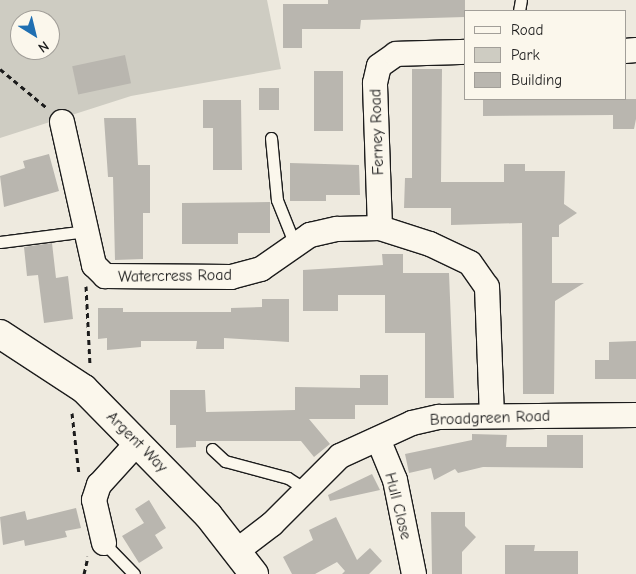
<!DOCTYPE html>
<style>
body{margin:0}
#map{position:relative;width:636px;height:574px;overflow:hidden;background:#eeeadf;font-family:"Comic Neue",sans-serif}
div>[style]{position:absolute}
.green>*{inset:0;background:#ceccc2}
.building>*{inset:0;background:#b9b6af;transform-origin:0 0}
.path>*{height:3px;margin-top:-1.5px;transform-origin:0;background:repeating-linear-gradient(90deg,#1c1c1c 0 5px,transparent 0 9px)}
.roads{filter:drop-shadow(1px 0 #1c1c1c) drop-shadow(-1px 0 #1c1c1c) drop-shadow(0 1px #1c1c1c) drop-shadow(0 -1px #1c1c1c)}
.lane>*{height:11px;margin:-5.5px;padding:0 5.5px;transform-origin:5.5px;border-radius:5.5px;background:#fbf7ec}
.street>*{height:24px;margin:-12px;padding:0 12px;transform-origin:12px;border-radius:12px;background:#fbf7ec}
.secondary>*{height:28px;margin:-14px;padding:0 14px;transform-origin:14px;border-radius:14px;background:#fbf7ec}
span{translate:-50% -50%;white-space:nowrap;text-align:center;line-height:1.15;-webkit-text-stroke:4px #fbf7ec;paint-order:stroke}
.street-label{font-size:16px;color:#1c1c1c}
.legend{position:absolute;left:464px;top:10px;width:162px;height:90px;box-sizing:border-box;background:#fbf7ec;border:1px solid #a29f99;margin:0;padding:6px 9px;list-style:none;font-size:15px;color:#1c1c1c}
.legend li{display:flex;align-items:center;gap:10px;height:25px}
.legend b{width:25px;border:1px solid #a29f99}
.north{position:absolute;left:10px;top:10px;width:50px;height:50px;box-sizing:border-box;background:#fbf7ec;border:1px solid #a29f99;border-radius:50%;rotate:144deg;font-size:14px;font-weight:700;line-height:20px;text-align:center;color:#1c1c1c}
.north::after{content:'';display:block;margin:auto;width:18px;height:22px;background:#1f6fb2;clip-path:polygon(50% 0,100% 100%,50% 72%,0 100%)}
</style>
<div id="map">
<div class="green">
<i style="clip-path:polygon(evenodd,0 0,267px 0,281px 69px,131px 96px,0 138px,0 0,20px 20px,50px 20px,50px 50px,20px 50px,20px 20px)"></i>
</div>
<div class="building">
<i style="clip-path:polygon(328px 0,465px 0,465px 17px,361px 20px,360px 29px,302px 29px,302px 48px,283px 48px,283px 4px,328px 4px)"></i>
<i style="left:125px;top:55px;width:29px;height:54px;rotate:78deg"></i>
<i style="clip-path:polygon(412px 69px,442px 69px,441px 182px,504px 182px,504px 164px,525px 164px,525px 171px,565px 171px,564px 204px,577px 213px,559px 225px,559px 237px,552px 237px,552px 283px,584px 283px,555px 301px,554px 394px,523px 394px,522px 223px,451px 225px,451px 208px,404px 208px,405px 178px,412px 178px)"></i>
<i style="left:314px;top:71px;width:29px;height:60px"></i>
<i style="left:279px;top:88px;width:22px;height:20px;rotate:90deg"></i>
<i style="clip-path:polygon(483px 99px,636px 99px,636px 119px,634px 129px,613px 129px,613px 115px,483px 116px)"></i>
<i style="clip-path:polygon(203px 100px,241px 100px,242px 170px,213px 170px,213px 128px,203px 128px)"></i>
<i style="clip-path:polygon(104px 118px,136px 118px,138px 165px,150px 165px,150px 213px,143px 213px,143px 259px,115px 260px,113px 177px,108px 177px)"></i>
<i style="clip-path:polygon(49px 154px,59px 191px,4px 207px,0 176px,25px 168px,23px 161px)"></i>
<i style="clip-path:polygon(290px 163px,359px 165px,360px 195px,326px 195px,326px 201px,290px 201px)"></i>
<i style="clip-path:polygon(270px 202px,270px 233px,238px 233px,238px 244px,182px 244px,182px 203px)"></i>
<i style="clip-path:polygon(52px 243px,56px 278px,68px 276px,73px 319px,44px 323px,38px 275px,27px 276px,24px 247px)"></i>
<i style="clip-path:polygon(382px 254px,403px 254px,403px 273px,449px 273px,454px 398px,425px 398px,425px 333px,385px 333px,385px 295px,338px 295px,338px 311px,303px 311px,303px 270px,383px 265px)"></i>
<i style="clip-path:polygon(262px 299px,289px 299px,289px 342px,224px 338px,224px 349px,196px 349px,197px 341px,141px 341px,141px 347px,107px 350px,107px 338px,98px 339px,98px 308px,123px 308px,123px 312px,231px 312px,231px 308px,262px 307px)"></i>
<i style="clip-path:polygon(636px 341px,636px 379px,595px 379px,595px 360px,609px 360px,609px 342px)"></i>
<i style="clip-path:polygon(360px 375px,388px 375px,388px 405px,355px 405px,355px 419px,309px 419px,330px 444px,314px 457px,301px 441px,196px 441px,196px 447px,176px 448px,176px 425px,170px 425px,170px 390px,205px 390px,206px 412px,295px 410px,295px 387px,360px 388px)"></i>
<i style="clip-path:polygon(472px 434px,507px 435px,506px 447px,547px 447px,547px 435px,583px 435px,583px 468px,483px 467px,458px 473px,455px 469px,434px 480px,431px 468px,409px 473px,405px 454px,472px 440px)"></i>
<i style="clip-path:polygon(372px 474px,380px 490px,330px 501px,328px 495px)"></i>
<i style="clip-path:polygon(149px 500px,166px 528px,155px 535px,163px 548px,139px 563px,122px 536px,144px 523px,135px 509px)"></i>
<i style="clip-path:polygon(76px 508px,81px 528px,65px 531px,67px 537px,25px 546px,24px 540px,3px 545px,0 517px,25px 511px,27px 520px)"></i>
<i style="clip-path:polygon(431px 512px,465px 512px,465px 526px,476px 537px,462px 552px,462px 574px,432px 574px)"></i>
<i style="clip-path:polygon(336px 517px,357px 560px,370px 548px,382px 561px,369px 574px,342px 574px,345px 571px,337px 562px,315px 574px,292px 574px,283px 557px,313px 540px,309px 530px)"></i>
<i style="clip-path:polygon(505px 545px,535px 545px,534px 551px,578px 551px,578px 574px,505px 574px)"></i>
</div>
<div class="path">
<i style="left:0;top:69px;width:61px;rotate:39.7deg"></i>
<i style="left:86px;top:286px;width:78px;rotate:87.1deg"></i>
<i style="left:72px;top:413px;width:61px;rotate:83.5deg"></i>
<i style="left:84px;top:574px;width:18px;rotate:-77deg"></i>
</div>
<div class="roads">
<div class="lane">
<i style="left:519px;top:11px;width:11px;rotate:-80deg"></i>
<i style="left:271px;top:138px;width:62px;rotate:84.5deg"></i>
<i style="left:277px;top:200px;width:48px;rotate:68.2deg"></i>
<i style="left:0;top:242px;width:87px;rotate:-7.3deg"></i>
<i style="left:212px;top:449px;width:18px;rotate:43deg"></i>
<i style="left:225px;top:461px;width:65px;rotate:15.1deg"></i>
<i style="left:288px;top:478px;width:20px;rotate:33deg"></i>
<i style="left:104px;top:543px;width:43px;rotate:45.9deg"></i>
</div>
<div class="street">
<i style="left:625px;top:51px;width:11px;rotate:-5deg"></i>
<i style="left:62px;top:122px;width:147px;rotate:77.4deg"></i>
<i style="left:94px;top:265px;width:16px;rotate:45deg"></i>
<i style="left:105px;top:276px;width:126px;rotate:0.5deg"></i>
<i style="left:231px;top:277px;width:31px;rotate:-15deg"></i>
<i style="left:261px;top:269px;width:60px;rotate:-34.8deg"></i>
<i style="left:310px;top:235px;width:28px;rotate:-13deg"></i>
<i style="left:337px;top:229px;width:43px;rotate:-1.3deg"></i>
<i style="left:380px;top:228px;width:52px;rotate:17.7deg"></i>
<i style="left:430px;top:244px;width:44px;rotate:25.4deg"></i>
<i style="left:470px;top:263px;width:29px;rotate:55deg"></i>
<i style="left:487px;top:287px;width:128px;rotate:87.8deg"></i>
<i style="left:380px;top:228px;width:145px;rotate:-92deg"></i>
<i style="left:375px;top:83px;width:17px;rotate:-77deg"></i>
<i style="left:379px;top:66px;width:21px;rotate:-35deg"></i>
<i style="left:396px;top:54px;width:69px;rotate:-1.7deg"></i>
<i style="left:378px;top:439px;width:44px;rotate:67.5deg"></i>
<i style="left:395px;top:480px;width:96px;rotate:78.6deg"></i>
<i style="left:104px;top:543px;width:44px;rotate:-103.1deg"></i>
<i style="left:94px;top:500px;width:16px;rotate:-72deg"></i>
<i style="left:99px;top:485px;width:58px;rotate:-47.8deg"></i>
<i style="left:238px;top:550px;width:43px;rotate:-37.4deg"></i>
<i style="left:272px;top:524px;width:96px;rotate:-45deg"></i>
<i style="left:340px;top:456px;width:79px;rotate:-24.6deg"></i>
<i style="left:412px;top:423px;width:28px;rotate:-13deg"></i>
<i style="left:439px;top:417px;width:197px;rotate:-0.6deg"></i>
</div>
<div class="secondary">
<i style="left:0;top:334px;width:100px;rotate:33.2deg"></i>
<i style="left:84px;top:389px;width:177px;rotate:45.5deg"></i>
<i style="left:208px;top:515px;width:75px;rotate:52.1deg"></i>
</div>
</div>
<div class="street-label">
<span style="left:377px;top:132px;rotate:-92deg">Ferney Road</span>
<span style="left:175px;top:276px;rotate:-1deg">Watercress Road</span>
<span style="left:490px;top:418px;rotate:-2deg">Broadgreen Road</span>
<span style="left:137px;top:442px;rotate:45deg">Argent Way</span>
<span style="left:398px;top:506px;rotate:76deg">Hull Close</span>
</div>
<ul class="legend">
<li><b style="height:6px;background:#fbf7ec"></b>Road</li>
<li><b style="height:14px;background:#ceccc2"></b>Park</li>
<li><b style="height:14px;background:#b9b6af"></b>Building</li>
</ul>
<div class="north">N</div>
</div>
